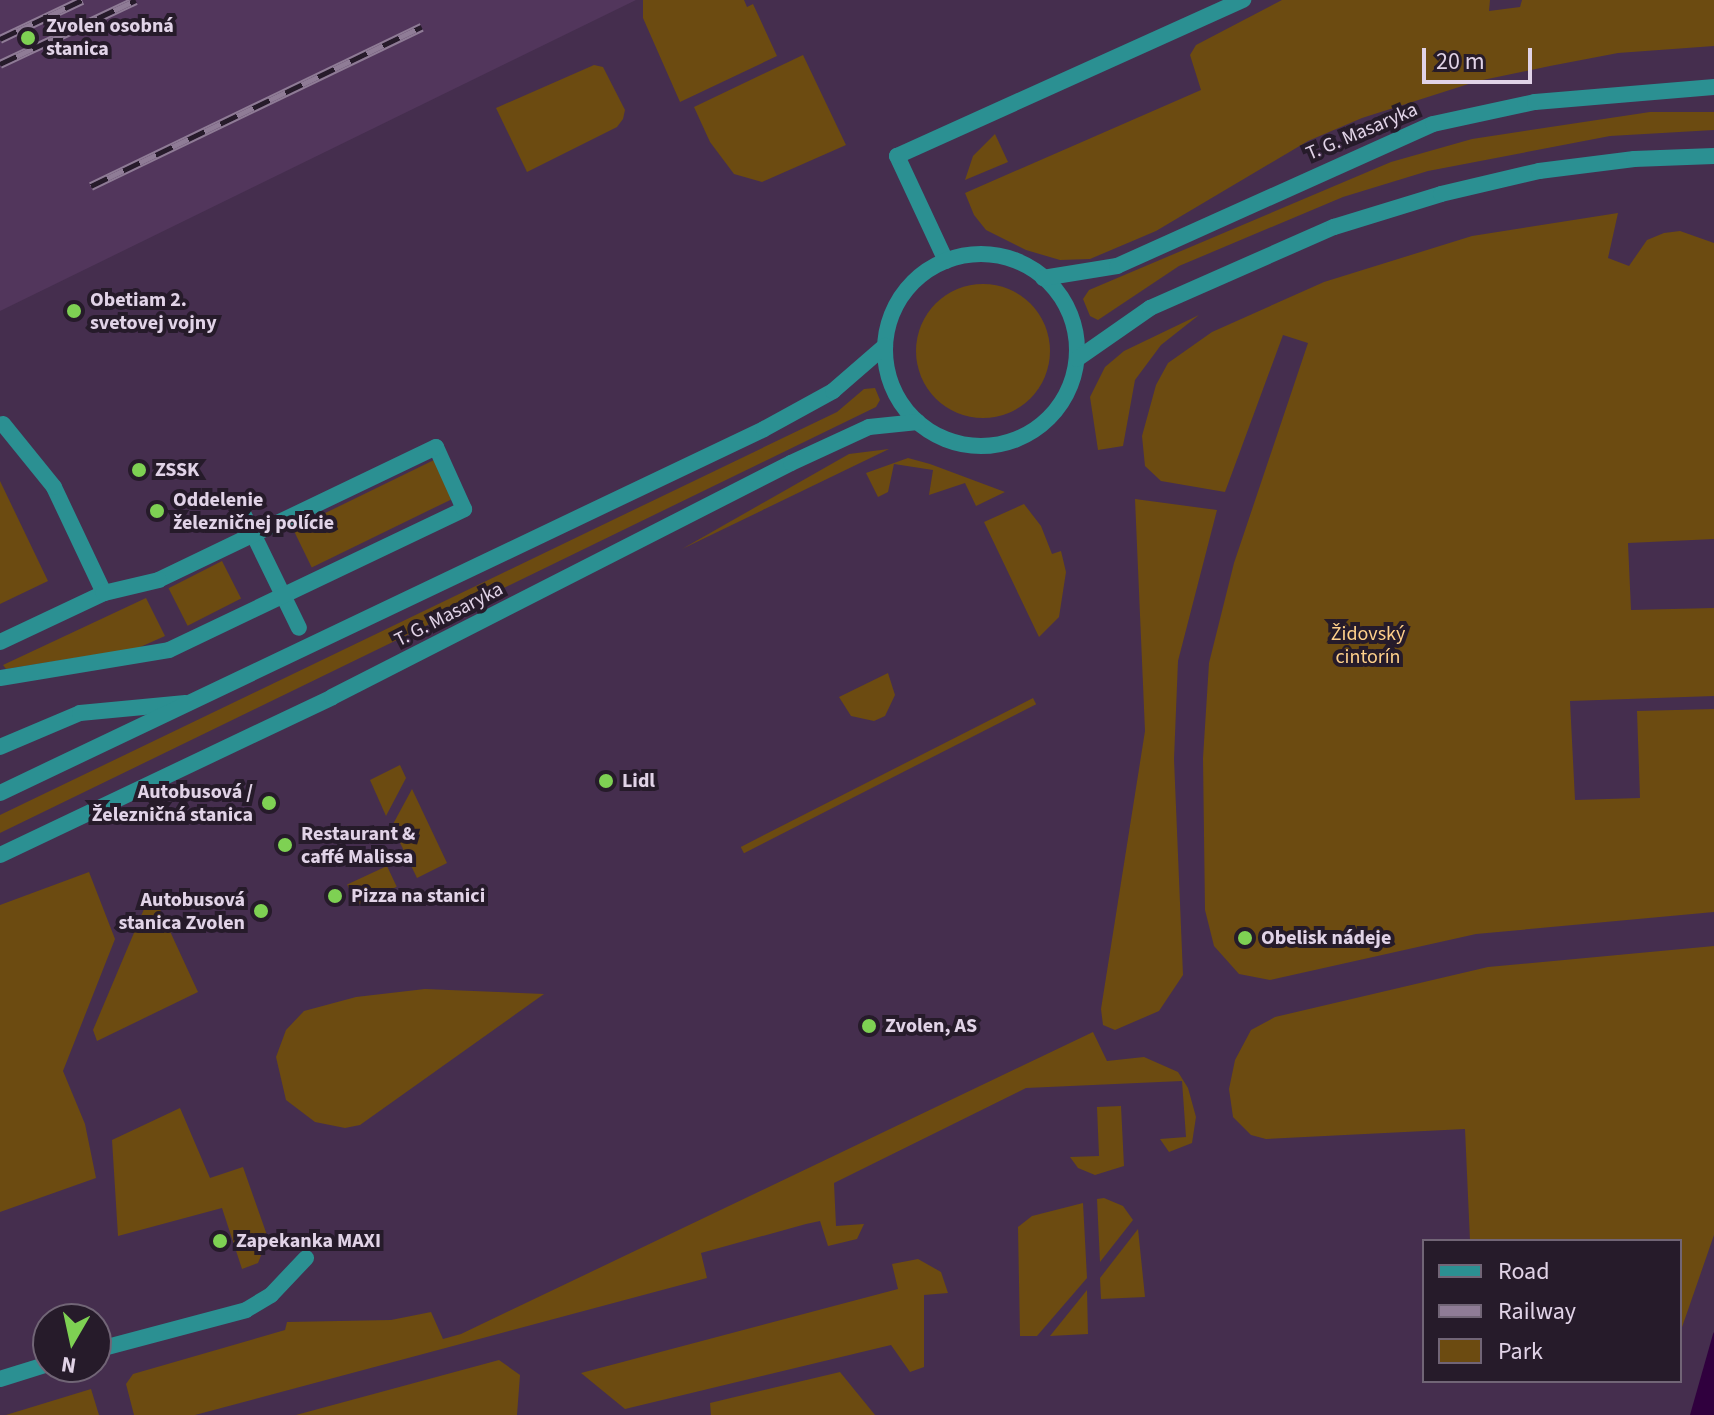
<!DOCTYPE html>
<meta charset="utf-8">
<style>
body{margin:0}
#map{position:relative;width:1714px;height:1415px;overflow:hidden;background:#452e4e;font-family:"Source Sans 3",sans-serif}
div>[style]{position:absolute}
.built>*{inset:0;background:#52365c}
.green>*{inset:0;background:#6c4b11;transform-origin:0 0}
.round{border-radius:50%}
.water>*{inset:0;background:#30003e}
.pedestrian>*{height:16px;margin:-8px;padding:0 8px;transform-origin:8px;border-radius:8px;background:#2b9092}
.minor>*{height:16px;margin:-8px;padding:0 8px;transform-origin:8px;border-radius:8px;background:#2b9092}
.tertiary>*{height:16px;margin:-8px;padding:0 8px;transform-origin:8px;border-radius:8px;background:#2b9092}
.tertiary>.ring{margin:-8px;padding:0;box-sizing:content-box;background:none;border:16px solid #2b9092;border-radius:50%}
.rail>*{height:9px;margin-top:-4.5px;transform-origin:0;background:repeating-linear-gradient(90deg,#261b2a 0 18px,#8f7c96 0 36px);box-sizing:border-box;border-block:2px solid #8f7c96}
.dots>*{width:22px;height:22px;translate:-50% -50%;box-sizing:border-box;border:4px solid #261b2a;border-radius:50%}
span{translate:-50% -50%;white-space:nowrap;text-align:center;line-height:1.15;-webkit-text-stroke:8px #261b2a;paint-order:stroke}
.poi-label{font-size:20px;color:#e1d3e7;font-weight:700}
.left{translate:0 -50%;text-align:left}
.right{translate:-100% -50%;text-align:right}
.street-label{font-size:20px;color:#e1d3e7}
.park-label{font-size:20px;color:#ffd08b}
.legend{position:absolute;left:1422px;top:1239px;width:260px;height:144px;box-sizing:border-box;background:#261b2a;border:2px solid #716576;margin:0;padding:10px 14px;list-style:none;font-size:24px;color:#e1d3e7}
.legend li{display:flex;align-items:center;gap:16px;height:40px}
.legend b{width:40px;border:2px solid #716576}
.north{position:absolute;left:32px;top:1303px;width:80px;height:80px;box-sizing:border-box;background:#261b2a;border:2px solid #716576;border-radius:50%;rotate:189deg;font-size:22px;font-weight:700;line-height:32px;text-align:center;color:#e1d3e7}
.north::after{content:'';display:block;margin:auto;width:28px;height:36px;background:#7ed153;clip-path:polygon(50% 0,100% 100%,50% 72%,0 100%)}
.scale{position:absolute;left:1422px;top:48px;width:110px;height:36px;box-sizing:border-box;border:4px solid #e1d3e7;border-top:0;padding-left:10px;font-size:24px;line-height:28px;white-space:nowrap;color:#e1d3e7;-webkit-text-stroke:6px #261b2a;paint-order:stroke}
</style>
<div id="map">
<div class="built">
<i style="clip-path:polygon(0 0,636px 0,0 311px)"></i>
</div>
<div class="green">
<i style="clip-path:polygon(643px 0,744px 0,747px 7px,753px 4px,777px 56px,680px 102px,643px 18px)"></i>
<i style="clip-path:polygon(1282px 0,1490px 0,1489px 11px,1520px 7px,1522px 0,1714px 0,1714px 46px,1618px 53px,1550px 66px,1478px 81px,1362px 118px,1308px 141px,1156px 231px,1090px 259px,1060px 260px,1026px 250px,986px 230px,974px 215px,965px 193px,1201px 90px,1190px 55px,1196px 45px)"></i>
<i style="clip-path:polygon(803px 55px,846px 145px,762px 182px,734px 174px,710px 142px,694px 107px)"></i>
<i style="clip-path:polygon(594px 65px,603px 67px,625px 110px,623px 119px,617px 127px,527px 172px,496px 108px)"></i>
<i style="clip-path:polygon(1650px 112px,1714px 112px,1714px 130px,1610px 136px,1428px 171px,1343px 197px,1179px 266px,1098px 320px,1090px 316px,1083px 299px,1089px 290px,1391px 162px,1472px 139px)"></i>
<i style="clip-path:polygon(995px 134px,1008px 162px,965px 180px,973px 156px)"></i>
<i style="clip-path:polygon(1618px 213px,1608px 258px,1629px 266px,1647px 240px,1664px 233px,1680px 231px,1714px 243px,1714px 539px,1628px 543px,1631px 610px,1714px 608px,1714px 696px,1570px 701px,1575px 800px,1640px 798px,1637px 711px,1714px 709px,1714px 912px,1476px 934px,1270px 980px,1239px 974px,1214px 946px,1205px 910px,1203px 758px,1209px 663px,1234px 563px,1308px 343px,1283px 335px,1225px 492px,1161px 481px,1145px 466px,1142px 436px,1156px 385px,1168px 363px,1212px 332px,1324px 282px,1472px 236px)"></i>
<i class="round" style="left:916px;top:284px;width:134px;height:134px"></i>
<i style="clip-path:polygon(1199px 315px,1161px 345px,1135px 380px,1123px 446px,1098px 450px,1090px 397px,1105px 367px,1124px 351px)"></i>
<i style="clip-path:polygon(875px 388px,880px 400px,876px 407px,0 833px,0 815px,837px 412px,864px 389px)"></i>
<i style="clip-path:polygon(889px 449px,682px 549px,849px 454px)"></i>
<i style="clip-path:polygon(908px 458px,930px 464px,1005px 492px,976px 506px,965px 483px,929px 495px,933px 470px,894px 464px,888px 492px,878px 497px,866px 473px)"></i>
<i style="left:434px;top:460px;width:43px;height:157px;rotate:64deg"></i>
<i style="clip-path:polygon(0 481px,48px 581px,0 604px)"></i>
<i style="clip-path:polygon(1135px 499px,1217px 510px,1178px 661px,1174px 759px,1183px 975px,1159px 1011px,1115px 1030px,1103px 1025px,1101px 1009px,1145px 731px)"></i>
<i style="clip-path:polygon(1024px 504px,1041px 526px,1052px 554px,1061px 551px,1066px 572px,1059px 617px,1039px 637px,984px 522px)"></i>
<i style="left:222px;top:561px;width:42px;height:60px;rotate:63deg"></i>
<i style="clip-path:polygon(146px 598px,165px 636px,138px 648px,6px 669px,3px 665px)"></i>
<i style="clip-path:polygon(888px 673px,895px 695px,885px 716px,874px 721px,851px 716px,839px 697px)"></i>
<i style="left:1033px;top:698px;width:7px;height:328px;rotate:63deg"></i>
<i style="clip-path:polygon(400px 765px,406px 778px,386px 816px,370px 780px)"></i>
<i style="clip-path:polygon(412px 789px,447px 863px,417px 878px,392px 826px)"></i>
<i style="left:387px;top:866px;width:23px;height:44px;rotate:65deg"></i>
<i style="clip-path:polygon(89px 872px,115px 939px,63px 1071px,85px 1124px,96px 1178px,0 1212px,0 905px)"></i>
<i style="clip-path:polygon(156px 901px,198px 992px,97px 1041px,93px 1030px,147px 902px)"></i>
<i style="clip-path:polygon(1714px 946px,1714px 1235px,1680px 1333px,1680px 1241px,1470px 1241px,1465px 1129px,1266px 1139px,1251px 1135px,1233px 1117px,1229px 1089px,1235px 1060px,1251px 1030px,1275px 1017px,1488px 967px)"></i>
<i style="clip-path:polygon(425px 989px,544px 994px,360px 1125px,345px 1128px,315px 1122px,286px 1100px,276px 1057px,286px 1030px,304px 1011px,356px 997px)"></i>
<i style="clip-path:polygon(1093px 1032px,1107px 1061px,1144px 1057px,1178px 1072px,1188px 1088px,1196px 1117px,1192px 1143px,1169px 1152px,1160px 1139px,1186px 1137px,1182px 1081px,1026px 1088px,834px 1183px,836px 1226px,864px 1224px,857px 1239px,828px 1246px,820px 1221px,806px 1224px,701px 1253px,707px 1278px,195px 1415px,134px 1415px,126px 1384px,133px 1374px,285px 1330px,287px 1322px,391px 1320px,431px 1312px,443px 1339px,461px 1334px)"></i>
<i style="clip-path:polygon(1121px 1106px,1124px 1166px,1095px 1175px,1078px 1168px,1070px 1157px,1099px 1156px,1097px 1107px)"></i>
<i style="clip-path:polygon(180px 1108px,210px 1178px,243px 1167px,268px 1238px,258px 1263px,242px 1269px,222px 1208px,118px 1236px,112px 1140px)"></i>
<i style="clip-path:polygon(1104px 1198px,1123px 1206px,1133px 1220px,1100px 1262px,1097px 1199px)"></i>
<i style="clip-path:polygon(1083px 1203px,1087px 1278px,1037px 1336px,1020px 1336px,1018px 1227px,1032px 1216px)"></i>
<i style="clip-path:polygon(1138px 1229px,1145px 1297px,1101px 1299px,1100px 1278px)"></i>
<i style="clip-path:polygon(918px 1259px,941px 1272px,948px 1293px,924px 1295px,924px 1367px,910px 1372px,891px 1345px,625px 1409px,581px 1373px,898px 1289px,892px 1264px)"></i>
<i style="clip-path:polygon(1087px 1290px,1088px 1334px,1050px 1336px)"></i>
<i style="clip-path:polygon(499px 1360px,520px 1375px,517px 1415px,296px 1415px)"></i>
<i style="clip-path:polygon(840px 1372px,875px 1415px,711px 1415px,710px 1403px)"></i>
<i style="clip-path:polygon(91px 1389px,99px 1415px,6px 1415px)"></i>
</div>
<div class="water">
<i style="clip-path:polygon(1714px 1332px,1714px 1415px,1690px 1415px,1713px 1334px)"></i>
</div>
<div class="pedestrian">
<i style="left:241px;top:509px;width:132px;rotate:64deg"></i>
<i style="left:0;top:642px;width:115px;rotate:-25.2deg"></i>
<i style="left:104px;top:593px;width:117px;rotate:-115.3deg"></i>
<i style="left:54px;top:487px;width:81px;rotate:-129deg"></i>
<i style="left:0;top:678px;width:171px;rotate:-9.4deg"></i>
<i style="left:169px;top:650px;width:327px;rotate:-25.5deg"></i>
<i style="left:464px;top:509px;width:68px;rotate:-114.3deg"></i>
<i style="left:436px;top:447px;width:307px;rotate:154.4deg"></i>
<i style="left:159px;top:580px;width:57px;rotate:166.7deg"></i>
</div>
<div class="minor">
<i style="left:946px;top:261px;width:116px;rotate:-115deg"></i>
<i style="left:897px;top:156px;width:380px;rotate:-24.3deg"></i>
<i style="left:0;top:747px;width:87px;rotate:-23deg"></i>
<i style="left:80px;top:713px;width:106px;rotate:-5.4deg"></i>
<i style="left:96px;top:1350px;width:155px;rotate:-14.9deg"></i>
<i style="left:246px;top:1310px;width:29px;rotate:-31deg"></i>
<i style="left:271px;top:1295px;width:51px;rotate:-46.6deg"></i>
<i style="left:0;top:1379px;width:50px;rotate:-17.4deg"></i>
</div>
<div class="tertiary">
<i class="ring" style="left:885px;top:254px;width:176px;height:176px"></i>
<i style="left:1043px;top:278px;width:75px;rotate:-9.2deg"></i>
<i style="left:1117px;top:266px;width:346px;rotate:-24.2deg"></i>
<i style="left:1433px;top:124px;width:104px;rotate:-12.2deg"></i>
<i style="left:1535px;top:102px;width:180px;rotate:-4.8deg"></i>
<i style="left:1077px;top:359px;width:89px;rotate:-34.9deg"></i>
<i style="left:1150px;top:308px;width:201px;rotate:-23.8deg"></i>
<i style="left:1334px;top:227px;width:112px;rotate:-17.1deg"></i>
<i style="left:1441px;top:194px;width:101px;rotate:-13.2deg"></i>
<i style="left:1539px;top:171px;width:96px;rotate:-7.2deg"></i>
<i style="left:1634px;top:159px;width:80px;rotate:-2.1deg"></i>
<i style="left:0;top:793px;width:846px;rotate:-25.47deg"></i>
<i style="left:764px;top:429px;width:79px;rotate:-28.8deg"></i>
<i style="left:833px;top:391px;width:69px;rotate:-40.9deg"></i>
<i style="left:0;top:855px;width:368px;rotate:-25.4deg"></i>
<i style="left:332px;top:697px;width:515px;rotate:-27.01deg"></i>
<i style="left:791px;top:463px;width:86px;rotate:-24.8deg"></i>
<i style="left:869px;top:427px;width:49px;rotate:-5.8deg"></i>
</div>
<div class="rail">
<i style="left:0;top:39px;width:91px;rotate:-25.4deg"></i>
<i style="left:0;top:64px;width:150px;rotate:-25.2deg"></i>
<i style="left:91px;top:186px;width:367px;rotate:-25.7deg"></i>
</div>
<div class="dots">
<i style="left:28px;top:38px;background:#7ed153"></i>
<i style="left:74px;top:311px;background:#7ed153"></i>
<i style="left:139px;top:470px;background:#7ed153"></i>
<i style="left:157px;top:511px;background:#7ed153"></i>
<i style="left:606px;top:781px;background:#7ed153"></i>
<i style="left:269px;top:803px;background:#7ed153"></i>
<i style="left:285px;top:845px;background:#7ed153"></i>
<i style="left:335px;top:896px;background:#7ed153"></i>
<i style="left:261px;top:911px;background:#7ed153"></i>
<i style="left:1245px;top:938px;background:#7ed153"></i>
<i style="left:869px;top:1026px;background:#7ed153"></i>
<i style="left:220px;top:1241px;background:#7ed153"></i>
</div>
<div class="poi-label">
<span class="left" style="left:46px;top:38px">Zvolen osobná<br>stanica</span>
<span class="left" style="left:90px;top:312px">Obetiam 2.<br>svetovej vojny</span>
<span class="left" style="left:155px;top:470px">ZSSK</span>
<span class="left" style="left:173px;top:512px">Oddelenie<br>železničnej polície</span>
<span class="left" style="left:622px;top:781px">Lidl</span>
<span class="right" style="left:253px;top:804px">Autobusová /<br>Železničná stanica</span>
<span class="left" style="left:301px;top:846px">Restaurant &amp;<br>caffé Malissa</span>
<span class="left" style="left:351px;top:896px">Pizza na stanici</span>
<span class="right" style="left:245px;top:912px">Autobusová<br>stanica Zvolen</span>
<span class="left" style="left:1261px;top:938px">Obelisk nádeje</span>
<span class="left" style="left:885px;top:1026px">Zvolen, AS</span>
<span class="left" style="left:236px;top:1241px">Zapekanka MAXI</span>
</div>
<div class="street-label">
<span style="left:1362px;top:132px;rotate:-23deg">T. G. Masaryka</span>
<span style="left:449px;top:615px;rotate:-27deg">T. G. Masaryka</span>
</div>
<div class="park-label">
<span style="left:1368px;top:646px">Židovský<br>cintorín</span>
</div>
<ul class="legend">
<li><b style="height:10px;background:#2b9092"></b>Road</li>
<li><b style="height:10px;background:#8f7c96"></b>Railway</li>
<li><b style="height:22px;background:#6c4b11"></b>Park</li>
</ul>
<div class="north">N</div>
<div class="scale">20 m</div>
</div>
